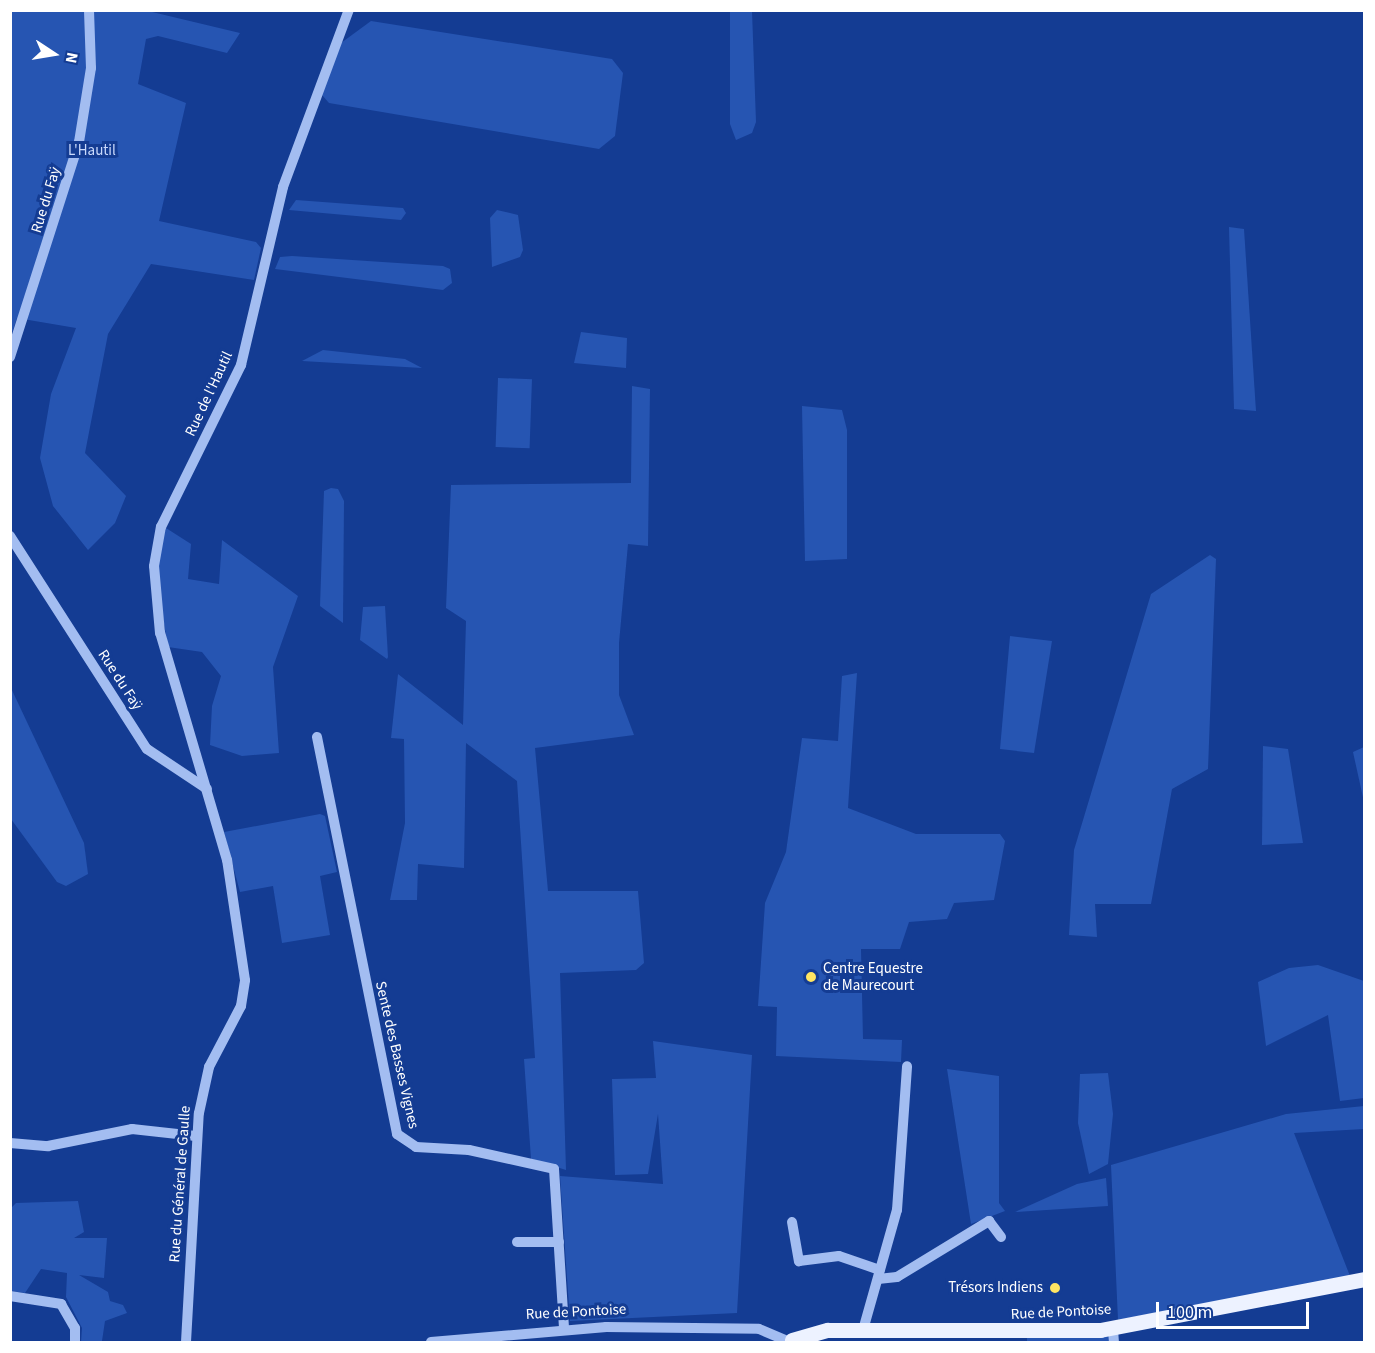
<!DOCTYPE html>
<meta charset="utf-8">
<style>
body{margin:0}
#map{position:relative;width:1375px;height:1353px;overflow:hidden;background:#143c93;font-family:"Source Sans 3",sans-serif}
div>[style]{position:absolute}
.green>*{inset:0;background:#2655b2;transform-origin:0 0}
.minor>*{height:10px;margin:-5px;padding:0 5px;transform-origin:5px;border-radius:5px;background:#a3bdf1}
.major>*{height:15px;margin:-7.5px;padding:0 7.5px;transform-origin:7.5px;border-radius:7.5px;background:#edf2ff}
.dots>*{width:16px;height:16px;translate:-50% -50%;box-sizing:border-box;border:3px solid #143c93;border-radius:50%}
span{translate:-50% -50%;white-space:nowrap;text-align:center;line-height:1.15;-webkit-text-stroke:6px #143c93;paint-order:stroke}
.park-label{font-size:15px;color:#cadafc}
.street-label{font-size:15px;color:#fff}
.poi-label{font-size:15px;color:#fff}
.left{translate:0 -50%;text-align:left}
.right{translate:-100% -50%;text-align:right}
.frame{position:absolute;inset:0;border:12px solid #fff;pointer-events:none}
.north{position:absolute;left:24px;top:24px;width:60px;height:60px;-webkit-text-stroke:4px #143c93;paint-order:stroke;rotate:102deg;font-size:16px;font-weight:700;line-height:24px;text-align:center;color:#fff}
.north::after{content:'';display:block;margin:auto;width:21px;height:27px;background:#fff;clip-path:polygon(50% 0,100% 100%,50% 72%,0 100%)}
.scale{position:absolute;left:1156px;top:1302px;width:153px;height:27px;box-sizing:border-box;border:3px solid #fff;border-top:0;padding-left:8px;font-size:18px;line-height:21px;white-space:nowrap;color:#fff;-webkit-text-stroke:4px #143c93;paint-order:stroke}
</style>
<div id="map">
<div class="green">
<i style="clip-path:polygon(11px 11px,148px 11px,240px 33px,227px 53px,158px 36px,146px 39px,138px 84px,186px 103px,159px 221px,256px 242px,261px 248px,254px 280px,151px 264px,108px 334px,85px 453px,126px 496px,115px 523px,88px 550px,53px 506px,40px 458px,51px 394px,76px 328px,17px 318px,11px 336px)"></i>
<i style="clip-path:polygon(730px 11px,752px 11px,756px 122px,752px 133px,736px 140px,730px 124px)"></i>
<i style="clip-path:polygon(371px 21px,612px 59px,623px 73px,615px 136px,599px 149px,329px 103px,322px 95px,341px 43px)"></i>
<i style="clip-path:polygon(296px 200px,403px 208px,406px 213px,401px 220px,289px 210px)"></i>
<i style="clip-path:polygon(497px 210px,518px 215px,523px 250px,520px 257px,492px 267px,490px 218px)"></i>
<i style="clip-path:polygon(1229px 227px,1244px 229px,1256px 411px,1234px 409px)"></i>
<i style="clip-path:polygon(292px 256px,443px 266px,450px 269px,452px 283px,443px 290px,275px 269px,280px 257px)"></i>
<i style="clip-path:polygon(581px 332px,627px 338px,626px 368px,574px 363px)"></i>
<i style="clip-path:polygon(323px 350px,405px 359px,422px 368px,302px 361px)"></i>
<i style="left:498px;top:378px;width:34px;height:69px;rotate:2deg"></i>
<i style="clip-path:polygon(632px 386px,650px 389px,648px 546px,628px 544px,619px 643px,619px 695px,634px 735px,535px 748px,548px 891px,638px 891px,644px 963px,636px 970px,560px 973px,566px 1170px,531px 1159px,524px 1059px,535px 1058px,517px 781px,466px 743px,464px 868px,418px 864px,417px 900px,390px 900px,405px 823px,404px 739px,391px 738px,398px 674px,463px 725px,466px 621px,446px 608px,451px 485px,631px 483px)"></i>
<i style="clip-path:polygon(802px 406px,842px 410px,847px 430px,847px 559px,805px 561px)"></i>
<i style="clip-path:polygon(331px 488px,338px 489px,344px 501px,343px 623px,320px 606px,324px 491px)"></i>
<i style="clip-path:polygon(166px 528px,191px 544px,188px 579px,219px 584px,222px 540px,298px 596px,273px 667px,279px 753px,242px 756px,210px 745px,212px 706px,221px 676px,202px 652px,168px 647px,154px 564px)"></i>
<i style="clip-path:polygon(1210px 555px,1216px 559px,1208px 769px,1172px 789px,1151px 904px,1095px 904px,1097px 937px,1069px 935px,1074px 850px,1151px 594px)"></i>
<i style="clip-path:polygon(385px 606px,388px 657px,387px 659px,360px 640px,363px 607px)"></i>
<i style="clip-path:polygon(1010px 636px,1052px 641px,1034px 753px,1000px 749px)"></i>
<i style="clip-path:polygon(857px 673px,848px 808px,916px 834px,1000px 834px,1005px 841px,994px 900px,954px 903px,947px 919px,909px 922px,900px 949px,861px 949px,863px 1039px,902px 1040px,901px 1062px,776px 1056px,777px 1007px,758px 1006px,765px 903px,786px 852px,802px 738px,838px 741px,842px 676px)"></i>
<i style="clip-path:polygon(10px 686px,84px 843px,88px 874px,66px 886px,57px 882px,11px 819px)"></i>
<i style="clip-path:polygon(1263px 746px,1288px 749px,1303px 843px,1262px 845px)"></i>
<i style="clip-path:polygon(1364px 747px,1364px 802px,1353px 752px)"></i>
<i style="clip-path:polygon(320px 814px,325px 816px,337px 872px,320px 876px,330px 935px,282px 943px,273px 886px,240px 892px,224px 832px)"></i>
<i style="clip-path:polygon(1318px 965px,1364px 981px,1364px 1098px,1340px 1101px,1328px 1015px,1266px 1046px,1258px 982px,1289px 968px)"></i>
<i style="clip-path:polygon(653px 1041px,752px 1055px,737px 1313px,570px 1321px,560px 1176px,663px 1184px,658px 1114px,648px 1174px,615px 1175px,612px 1079px,656px 1078px)"></i>
<i style="clip-path:polygon(947px 1069px,999px 1076px,999px 1203px,1005px 1211px,971px 1224px)"></i>
<i style="clip-path:polygon(1108px 1073px,1113px 1114px,1108px 1164px,1089px 1174px,1078px 1123px,1080px 1074px)"></i>
<i style="clip-path:polygon(1364px 1106px,1364px 1129px,1294px 1133px,1350px 1276px,1118px 1320px,1111px 1165px,1286px 1114px)"></i>
<i style="clip-path:polygon(1106px 1178px,1108px 1206px,1015px 1212px,1077px 1184px)"></i>
<i style="clip-path:polygon(78px 1201px,84px 1232px,74px 1238px,107px 1238px,104px 1278px,79px 1275px,108px 1292px,110px 1301px,123px 1305px,127px 1313px,105px 1321px,102px 1341px,95px 1342px,81px 1342px,82px 1328px,66px 1297px,67px 1273px,41px 1269px,25px 1293px,11px 1291px,10px 1209px,16px 1203px)"></i>
<i style="clip-path:polygon(1109px 1336px,1109px 1342px,1027px 1342px,1027px 1338px)"></i>
</div>
<div class="minor">
<i style="left:10px;top:357px;width:226px;rotate:-72.2deg"></i>
<i style="left:79px;top:142px;width:75px;rotate:-80.8deg"></i>
<i style="left:91px;top:68px;width:58px;rotate:-92deg"></i>
<i style="left:10px;top:536px;width:253px;rotate:57.3deg"></i>
<i style="left:147px;top:749px;width:72px;rotate:33.7deg"></i>
<i style="left:317px;top:737px;width:405px;rotate:78.6deg"></i>
<i style="left:397px;top:1134px;width:23px;rotate:34deg"></i>
<i style="left:416px;top:1147px;width:53px;rotate:3.2deg"></i>
<i style="left:469px;top:1150px;width:87px;rotate:12.6deg"></i>
<i style="left:554px;top:1169px;width:159px;rotate:86.4deg"></i>
<i style="left:10px;top:1143px;width:38px;rotate:5deg"></i>
<i style="left:48px;top:1146px;width:86px;rotate:-11.4deg"></i>
<i style="left:132px;top:1129px;width:64px;rotate:6.2deg"></i>
<i style="left:792px;top:1222px;width:40px;rotate:80deg"></i>
<i style="left:799px;top:1261px;width:40px;rotate:-7.1deg"></i>
<i style="left:839px;top:1256px;width:43px;rotate:18.9deg"></i>
<i style="left:517px;top:1242px;width:42px"></i>
<i style="left:878px;top:1279px;width:19px;rotate:-6deg"></i>
<i style="left:897px;top:1277px;width:108px;rotate:-31.3deg"></i>
<i style="left:989px;top:1221px;width:20px;rotate:53deg"></i>
<i style="left:10px;top:1296px;width:52px;rotate:8.9deg"></i>
<i style="left:61px;top:1304px;width:28px;rotate:60deg"></i>
<i style="left:75px;top:1328px;width:14px;rotate:90deg"></i>
<i style="left:1113px;top:1329px;width:13px;rotate:86deg"></i>
<i style="left:863px;top:1330px;width:125px;rotate:-74.2deg"></i>
<i style="left:897px;top:1210px;width:144px;rotate:-86deg"></i>
<i style="left:186px;top:1342px;width:229px;rotate:-86.8deg"></i>
<i style="left:199px;top:1113px;width:47px;rotate:-77.7deg"></i>
<i style="left:209px;top:1067px;width:69px;rotate:-62.3deg"></i>
<i style="left:241px;top:1006px;width:26px;rotate:-81deg"></i>
<i style="left:245px;top:980px;width:121px;rotate:-98.5deg"></i>
<i style="left:227px;top:860px;width:237px;rotate:-106.4deg"></i>
<i style="left:160px;top:633px;width:67px;rotate:-95.1deg"></i>
<i style="left:154px;top:566px;width:40px;rotate:-80deg"></i>
<i style="left:161px;top:527px;width:181px;rotate:-63.7deg"></i>
<i style="left:241px;top:365px;width:183px;rotate:-76.7deg"></i>
<i style="left:283px;top:187px;width:189px;rotate:-69.6deg"></i>
<i style="left:431px;top:1342px;width:176px;rotate:-4.9deg"></i>
<i style="left:606px;top:1327px;width:153px;rotate:0.7deg"></i>
<i style="left:759px;top:1329px;width:28px;rotate:23deg"></i>
</div>
<div class="major">
<i style="left:792px;top:1340px;width:37px;rotate:-16deg"></i>
<i style="left:828px;top:1330px;width:272px"></i>
<i style="left:1100px;top:1330px;width:269px;rotate:-10.9deg"></i>
</div>
<div class="dots">
<i style="left:811px;top:977px;background:#ffe563"></i>
<i style="left:1055px;top:1288px;background:#ffe563"></i>
</div>
<div class="park-label">
<span style="left:92px;top:151px">L'Hautil</span>
</div>
<div class="street-label">
<span style="left:46px;top:200px;rotate:-73deg">Rue du Faÿ</span>
<span style="left:209px;top:394px;rotate:-65deg">Rue de l'Hautil</span>
<span style="left:120px;top:680px;rotate:57deg">Rue du Faÿ</span>
<span style="left:397px;top:1055px;rotate:77deg">Sente des Basses Vignes</span>
<span style="left:180px;top:1184px;rotate:-86deg">Rue du Général de Gaulle</span>
<span style="left:576px;top:1312px;rotate:-3deg">Rue de Pontoise</span>
<span style="left:1061px;top:1312px;rotate:-3deg">Rue de Pontoise</span>
</div>
<div class="poi-label">
<span class="left" style="left:823px;top:977px">Centre Equestre<br>de Maurecourt</span>
<span class="right" style="left:1043px;top:1288px">Trésors Indiens</span>
</div>
<div class="frame"></div>
<div class="north">N</div>
<div class="scale">100 m</div>
</div>
